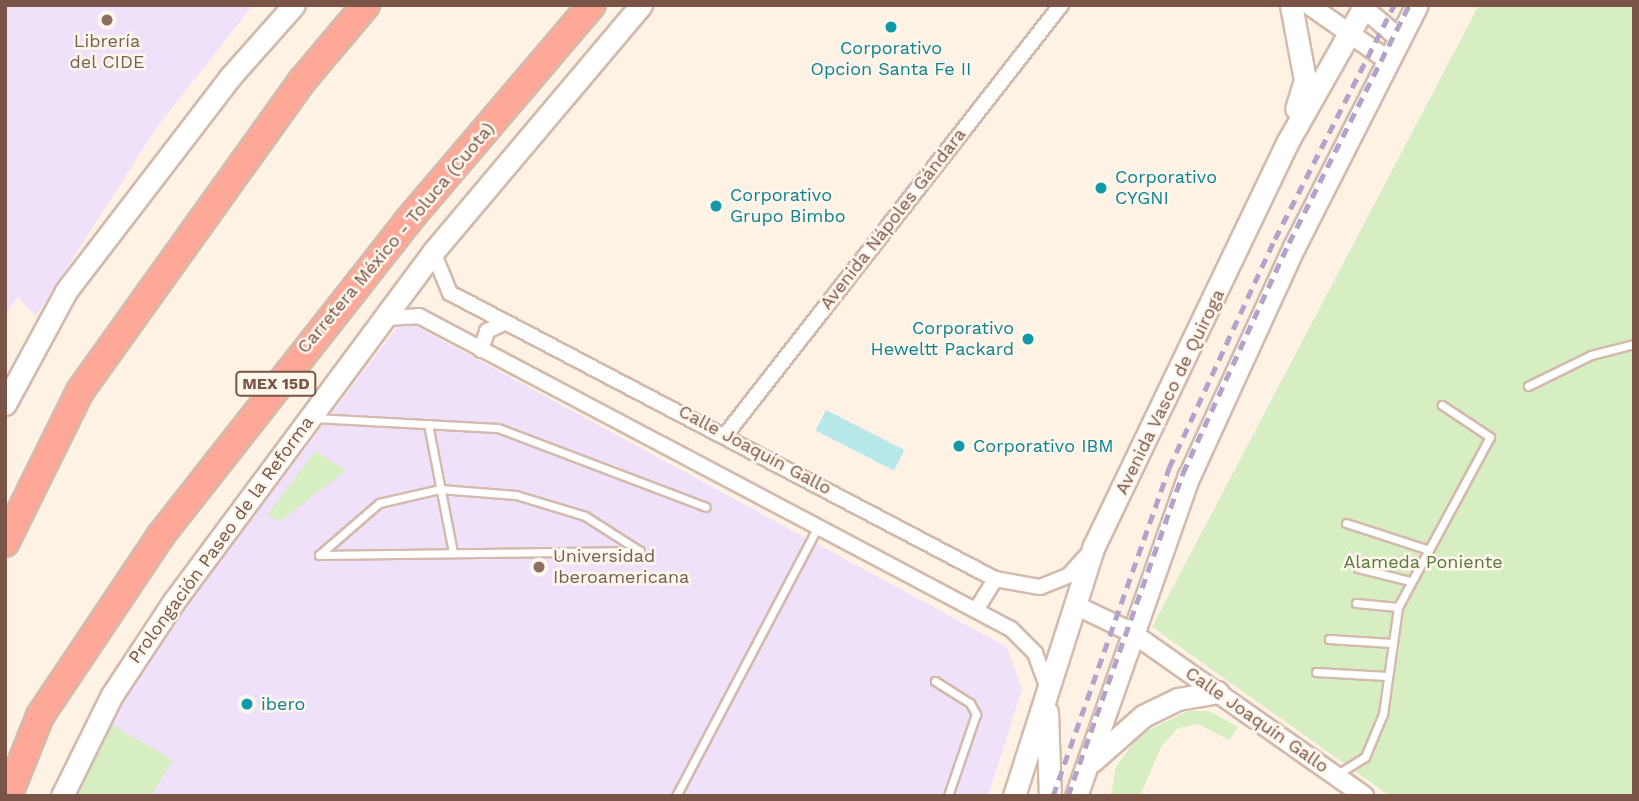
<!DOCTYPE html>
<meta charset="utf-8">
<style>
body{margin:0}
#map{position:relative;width:1639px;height:801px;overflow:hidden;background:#fef2e5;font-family:"Work Sans",sans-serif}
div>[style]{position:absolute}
.education>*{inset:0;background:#efe1fa}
.green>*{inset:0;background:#d7edc2}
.water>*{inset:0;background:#b7e7e9;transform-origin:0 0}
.roads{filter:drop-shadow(2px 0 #d3baac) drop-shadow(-2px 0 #d3baac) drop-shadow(0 2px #d3baac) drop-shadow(0 -2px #d3baac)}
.service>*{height:7px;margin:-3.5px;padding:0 3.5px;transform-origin:3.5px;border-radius:3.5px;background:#fff}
.minor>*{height:14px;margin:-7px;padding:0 7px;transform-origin:7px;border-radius:7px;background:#fff}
.tertiary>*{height:18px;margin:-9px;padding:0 9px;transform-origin:9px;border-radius:9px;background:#fff}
.secondary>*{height:21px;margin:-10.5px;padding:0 10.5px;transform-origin:10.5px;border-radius:10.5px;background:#fff}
.motorway>*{height:26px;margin:-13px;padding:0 13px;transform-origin:13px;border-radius:13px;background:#fda897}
.rail>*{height:5px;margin-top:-2.5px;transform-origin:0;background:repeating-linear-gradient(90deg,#b3a2c9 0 10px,transparent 0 17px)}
.dots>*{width:19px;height:19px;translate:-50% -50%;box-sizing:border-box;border:4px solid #fff6ec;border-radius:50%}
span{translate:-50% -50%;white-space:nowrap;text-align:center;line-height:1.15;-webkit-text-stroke:5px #fff6ec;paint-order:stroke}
.shield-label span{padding:2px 5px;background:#fff6ec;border:2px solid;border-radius:5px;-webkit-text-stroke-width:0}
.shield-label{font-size:16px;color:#795447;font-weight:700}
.education-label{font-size:18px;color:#785e54}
.left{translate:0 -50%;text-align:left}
.culture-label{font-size:18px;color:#0d838f}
.right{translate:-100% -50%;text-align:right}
.street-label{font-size:18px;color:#795447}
.park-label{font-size:18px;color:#547a3c}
.frame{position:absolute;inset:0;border:7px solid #795447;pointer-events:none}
</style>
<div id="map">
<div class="education">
<i style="clip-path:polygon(5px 5px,253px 5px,157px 127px,36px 316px,18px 297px,5px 316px)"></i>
<i style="clip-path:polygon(403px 319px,1007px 647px,1022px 690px,988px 796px,76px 796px,110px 724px,195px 594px)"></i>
</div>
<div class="green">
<i style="clip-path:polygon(1479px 5px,1634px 5px,1634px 796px,1390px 796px,1152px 627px)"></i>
<i style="clip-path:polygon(315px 451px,346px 470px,279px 522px,268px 514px)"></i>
<i style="clip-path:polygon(1188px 711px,1209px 711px,1238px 727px,1229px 740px,1198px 724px,1178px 728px,1161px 747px,1140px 796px,1111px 796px,1116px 767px,1139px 735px)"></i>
<i style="clip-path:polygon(110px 724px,173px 760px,151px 796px,76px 796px)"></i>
</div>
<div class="water">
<i style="left:826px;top:410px;width:88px;height:23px;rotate:27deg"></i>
</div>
<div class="roads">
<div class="service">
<i style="left:1528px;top:386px;width:70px;rotate:-26.2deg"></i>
<i style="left:1591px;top:355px;width:44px;rotate:-14.3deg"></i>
<i style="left:314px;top:418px;width:184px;rotate:3.1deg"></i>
<i style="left:498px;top:428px;width:222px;rotate:20.8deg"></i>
<i style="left:428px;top:424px;width:131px;rotate:79deg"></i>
<i style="left:440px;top:489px;width:76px;rotate:4.5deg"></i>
<i style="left:516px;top:495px;width:72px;rotate:16.9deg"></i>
<i style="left:585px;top:516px;width:65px;rotate:32.5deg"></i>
<i style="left:640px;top:551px;width:321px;rotate:179.3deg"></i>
<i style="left:319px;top:555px;width:79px;rotate:-40.9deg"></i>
<i style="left:379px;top:503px;width:63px;rotate:-12.9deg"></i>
<i style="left:1346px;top:523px;width:87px;rotate:18deg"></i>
<i style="left:1358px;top:568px;width:54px;rotate:14deg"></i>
<i style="left:1356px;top:603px;width:42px;rotate:5.4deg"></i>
<i style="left:1329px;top:639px;width:62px;rotate:3.7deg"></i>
<i style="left:1316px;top:672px;width:71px;rotate:3.2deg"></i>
<i style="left:935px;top:681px;width:41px;rotate:32.2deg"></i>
<i style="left:970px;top:703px;width:13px;rotate:61deg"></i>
<i style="left:976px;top:714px;width:87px;rotate:108.9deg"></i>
<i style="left:1336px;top:775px;width:34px;rotate:-32deg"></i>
<i style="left:1365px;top:757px;width:47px;rotate:-67.3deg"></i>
<i style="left:1383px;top:714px;width:108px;rotate:-82deg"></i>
<i style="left:1398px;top:607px;width:193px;rotate:-61.6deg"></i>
<i style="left:1490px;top:437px;width:58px;rotate:-146.3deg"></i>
<i style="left:676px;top:796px;width:304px;rotate:-62.2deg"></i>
</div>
<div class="minor">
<i style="left:433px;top:252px;width:44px;rotate:67.5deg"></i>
<i style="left:450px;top:293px;width:615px;rotate:27.69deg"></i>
<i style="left:995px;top:579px;width:46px;rotate:10.1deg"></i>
<i style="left:1040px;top:587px;width:31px;rotate:-22deg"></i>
<i style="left:1069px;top:575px;width:30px;rotate:-48deg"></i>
<i style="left:384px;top:318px;width:35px;rotate:-3deg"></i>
<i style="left:419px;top:316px;width:670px;rotate:27.87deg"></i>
<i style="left:1011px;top:629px;width:34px;rotate:45deg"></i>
<i style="left:1035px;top:653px;width:38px;rotate:70deg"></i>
<i style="left:481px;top:350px;width:20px;rotate:-72deg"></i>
<i style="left:487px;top:331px;width:19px;rotate:-25deg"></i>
<i style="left:727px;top:433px;width:543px;rotate:-52.03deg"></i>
<i style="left:976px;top:610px;width:36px;rotate:-58deg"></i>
</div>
<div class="tertiary">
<i style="left:1309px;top:5px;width:98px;rotate:35deg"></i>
<i style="left:1360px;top:5px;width:52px;rotate:40.4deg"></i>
<i style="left:1075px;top:605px;width:62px;rotate:25.7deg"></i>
<i style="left:1131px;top:632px;width:285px;rotate:35.1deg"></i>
</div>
<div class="secondary">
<i style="left:1291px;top:5px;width:76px;rotate:79.4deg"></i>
<i style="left:1305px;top:80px;width:30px;rotate:107deg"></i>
<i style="left:5px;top:404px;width:128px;rotate:-61.6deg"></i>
<i style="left:66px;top:291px;width:270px;rotate:-52.5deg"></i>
<i style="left:230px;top:77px;width:96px;rotate:-48.4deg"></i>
<i style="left:1047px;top:712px;width:84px;rotate:88deg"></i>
<i style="left:1092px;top:761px;width:68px;rotate:-41.4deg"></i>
<i style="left:1143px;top:716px;width:39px;rotate:-26deg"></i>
<i style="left:1178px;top:699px;width:40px;rotate:-10deg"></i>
<i style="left:62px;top:796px;width:113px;rotate:-63.7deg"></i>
<i style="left:112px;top:695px;width:113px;rotate:-56.6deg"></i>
<i style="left:174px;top:601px;width:435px;rotate:-53.4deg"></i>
<i style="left:433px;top:252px;width:323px;rotate:-49.9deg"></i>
<i style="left:1014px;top:796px;width:262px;rotate:-72.3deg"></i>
<i style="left:1094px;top:546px;width:447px;rotate:-64.4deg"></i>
<i style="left:1287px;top:143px;width:159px;rotate:-60.5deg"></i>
<i style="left:1076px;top:796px;width:339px;rotate:-70.6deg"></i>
<i style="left:1189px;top:476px;width:252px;rotate:-65.4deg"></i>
<i style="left:1294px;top:247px;width:271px;rotate:-63.1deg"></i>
</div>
<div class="motorway">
<i style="left:5px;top:543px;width:169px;rotate:-63.7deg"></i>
<i style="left:80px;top:391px;width:381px;rotate:-54.4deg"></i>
<i style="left:302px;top:81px;width:99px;rotate:-49.9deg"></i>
<i style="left:8px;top:796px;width:86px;rotate:-68.2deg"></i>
<i style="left:40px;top:716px;width:218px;rotate:-56.2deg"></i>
<i style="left:161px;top:535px;width:398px;rotate:-51.8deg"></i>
<i style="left:407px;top:222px;width:285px;rotate:-49.6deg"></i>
</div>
</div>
<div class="rail">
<i style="left:1053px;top:796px;width:348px;rotate:-70.5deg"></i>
<i style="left:1169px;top:468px;width:252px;rotate:-65.2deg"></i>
<i style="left:1275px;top:239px;width:263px;rotate:-63deg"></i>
<i style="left:1068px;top:796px;width:343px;rotate:-70.4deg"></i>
<i style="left:1183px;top:473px;width:253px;rotate:-65.3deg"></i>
<i style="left:1289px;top:243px;width:267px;rotate:-63.2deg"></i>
</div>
<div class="dots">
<i style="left:107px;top:20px;background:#8d6e63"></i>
<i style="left:891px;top:27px;background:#0f9aa8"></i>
<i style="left:1101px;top:188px;background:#0f9aa8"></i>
<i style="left:716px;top:206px;background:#0f9aa8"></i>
<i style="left:1028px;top:339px;background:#0f9aa8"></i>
<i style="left:959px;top:446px;background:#0f9aa8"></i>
<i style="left:539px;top:567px;background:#8d6e63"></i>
<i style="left:247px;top:704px;background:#0f9aa8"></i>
</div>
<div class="shield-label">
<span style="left:276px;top:384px">MEX 15D</span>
</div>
<div class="education-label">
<span style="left:107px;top:52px">Librería<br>del CIDE</span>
<span class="left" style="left:553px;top:567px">Universidad<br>Iberoamericana</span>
</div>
<div class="culture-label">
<span style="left:891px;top:59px">Corporativo<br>Opcion Santa Fe II</span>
<span class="left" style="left:1115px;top:188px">Corporativo<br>CYGNI</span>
<span class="left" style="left:730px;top:206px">Corporativo<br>Grupo Bimbo</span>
<span class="right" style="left:1014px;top:339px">Corporativo<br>Heweltt Packard</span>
<span class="left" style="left:973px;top:446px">Corporativo IBM</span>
<span class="left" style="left:261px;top:704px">ibero</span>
</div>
<div class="street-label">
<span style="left:893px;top:219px;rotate:-52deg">Avenida Nápoles Gándara</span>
<span style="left:396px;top:238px;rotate:-50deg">Carretera México - Toluca (Cuota)</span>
<span style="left:1170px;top:392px;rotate:-64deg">Avenida Vasco de Quiroga</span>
<span style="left:755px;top:450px;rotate:28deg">Calle Joaquín Gallo</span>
<span style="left:221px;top:540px;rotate:-54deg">Prolongación Paseo de la Reforma</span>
<span style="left:1257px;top:720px;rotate:35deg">Calle Joaquín Gallo</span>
</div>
<div class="park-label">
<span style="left:1423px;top:562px">Alameda Poniente</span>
</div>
<div class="frame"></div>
</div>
